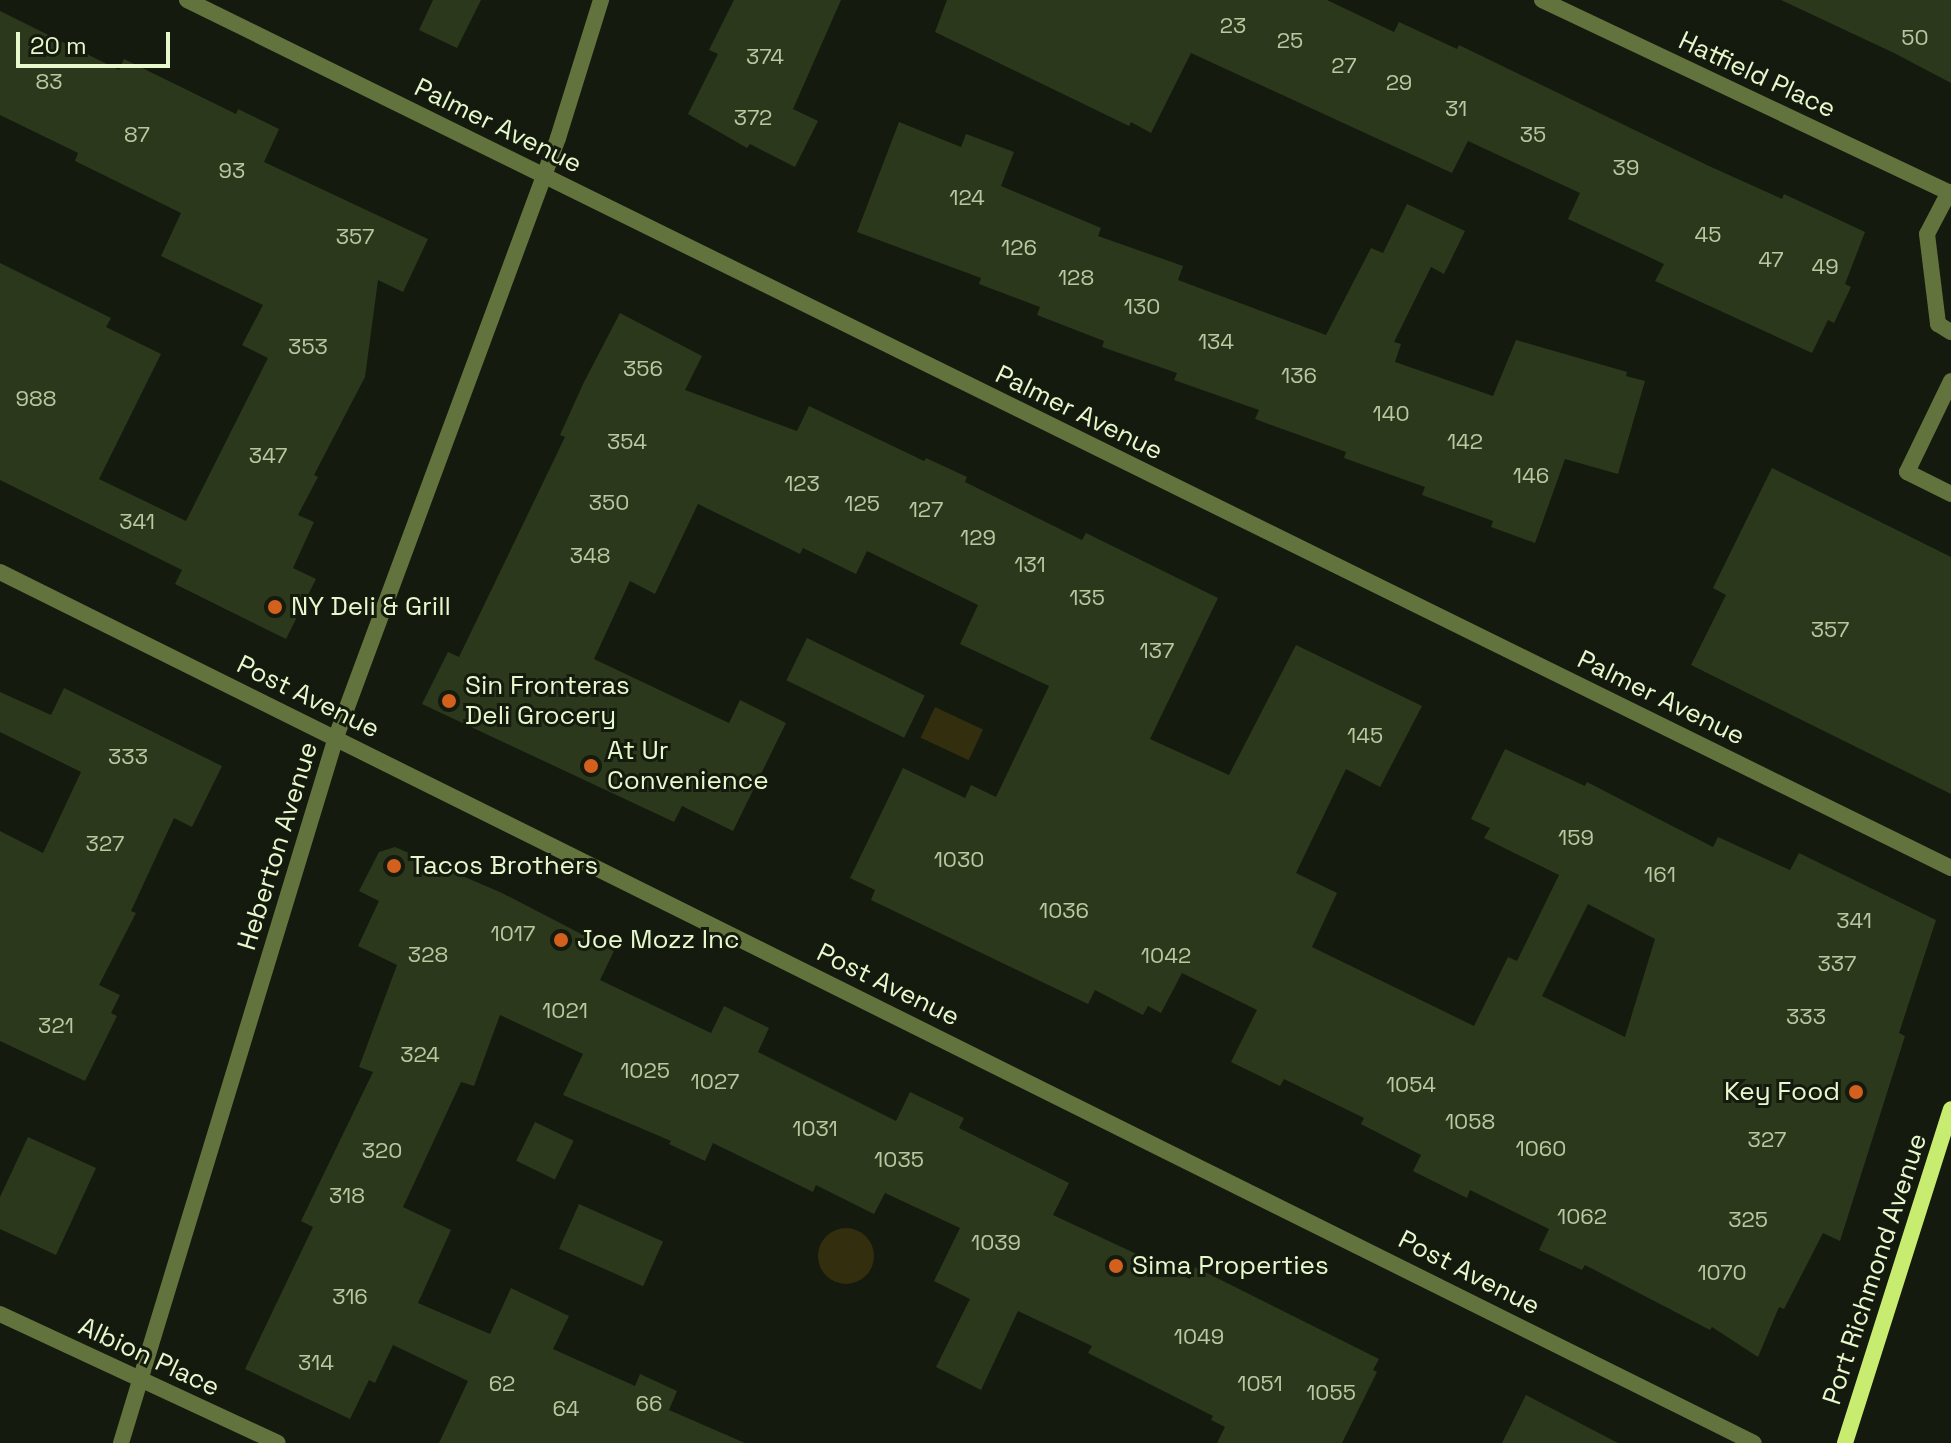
<!DOCTYPE html>
<style>
body{margin:0}
#map{position:relative;width:1951px;height:1443px;overflow:hidden;background:#141a0d;font-family:"Space Grotesk",sans-serif}
div>[style]{position:absolute}
.water>*{inset:0;background:#322e0e;transform-origin:0 0}
.round{border-radius:50%}
.building>*{inset:0;background:#2b381c;transform-origin:0 0}
.lane>*{height:16px;margin:-8px;padding:0 8px;transform-origin:8px;border-radius:8px;background:#63733e}
.street>*{height:16px;margin:-8px;padding:0 8px;transform-origin:8px;border-radius:8px;background:#63733e}
.secondary>*{height:16px;margin:-8px;padding:0 8px;transform-origin:8px;border-radius:8px;background:#c8ec70}
.dots>*{width:22px;height:22px;translate:-50% -50%;box-sizing:border-box;border:4px solid #141a0d;border-radius:50%}
span{translate:-50% -50%;white-space:nowrap;text-align:center;line-height:1.15;-webkit-text-stroke:6px #141a0d;paint-order:stroke}
.number-label{font-size:22px;color:#b9c8a1}
.number-label span{-webkit-text-stroke-width:0}
.street-label{font-size:26px;color:#e8f8cd}
.poi-label{font-size:26px;color:#e8f8cd}
.left{translate:0 -50%;text-align:left}
.right{translate:-100% -50%;text-align:right}
.scale{position:absolute;left:16px;top:32px;width:154px;height:36px;box-sizing:border-box;border:4px solid #e8f8cd;border-top:0;padding-left:10px;font-size:24px;line-height:28px;white-space:nowrap;color:#e8f8cd;-webkit-text-stroke:6px #141a0d;paint-order:stroke}
</style>
<div id="map">
<div class="water">
<i style="left:935px;top:707px;width:53px;height:34px;rotate:25deg"></i>
<i class="round" style="left:818px;top:1228px;width:56px;height:56px"></i>
</div>
<div class="building">
<i style="clip-path:polygon(433px 0,481px 0,457px 48px,419px 30px)"></i>
<i style="clip-path:polygon(734px 0,841px 0,793px 109px,818px 121px,795px 167px,750px 144px,747px 148px,688px 114px,718px 54px,709px 50px)"></i>
<i style="clip-path:polygon(947px 0,1327px 0,1394px 32px,1399px 22px,1457px 49px,1459px 45px,1709px 166px,1782px 199px,1784px 194px,1865px 232px,1845px 284px,1851px 287px,1834px 323px,1828px 320px,1812px 353px,1655px 281px,1664px 264px,1568px 219px,1580px 193px,1468px 141px,1452px 173px,1191px 53px,1151px 133px,1131px 122px,1129px 126px,935px 32px)"></i>
<i style="clip-path:polygon(1781px 0,1951px 0,1951px 83px,1894px 53px)"></i>
<i style="clip-path:polygon(0 11px,119px 70px,124px 59px,236px 114px,238px 109px,279px 129px,264px 162px,428px 239px,403px 292px,378px 280px,365px 377px,314px 475px,318px 477px,298px 515px,314px 522px,293px 568px,316px 579px,286px 639px,175px 584px,182px 570px,0 480px,0 263px,111px 318px,106px 327px,161px 354px,99px 479px,186px 521px,268px 358px,242px 345px,263px 305px,161px 256px,181px 213px,75px 161px,78px 153px,0 115px)"></i>
<i style="clip-path:polygon(899px 122px,961px 147px,966px 134px,1014px 152px,1001px 186px,1101px 228px,1098px 236px,1183px 266px,1178px 280px,1326px 335px,1371px 248px,1383px 253px,1407px 204px,1465px 231px,1444px 274px,1431px 267px,1394px 342px,1401px 344px,1395px 362px,1493px 396px,1516px 340px,1627px 372px,1626px 376px,1645px 381px,1618px 474px,1565px 459px,1535px 543px,1491px 527px,1493px 521px,1422px 495px,1425px 487px,1344px 458px,1346px 452px,1255px 419px,1259px 410px,1174px 380px,1177px 373px,1102px 347px,1104px 341px,1037px 315px,1040px 307px,979px 284px,981px 278px,857px 232px)"></i>
<i style="clip-path:polygon(evenodd,620px 313px,702px 356px,685px 390px,797px 431px,809px 406px,924px 461px,926px 458px,967px 477px,965px 482px,1082px 540px,1086px 533px,1218px 598px,1150px 739px,1229px 775px,1296px 645px,1422px 706px,1380px 787px,1346px 769px,1296px 873px,1337px 893px,1312px 947px,1474px 1026px,1508px 957px,1517px 961px,1559px 875px,1484px 838px,1490px 828px,1471px 819px,1505px 749px,1585px 786px,1587px 782px,1713px 847px,1718px 837px,1790px 870px,1799px 853px,1936px 920px,1899px 1033px,1905px 1036px,1840px 1241px,1823px 1233px,1784px 1309px,1779px 1307px,1758px 1357px,1712px 1327px,1710px 1330px,1585px 1265px,1582px 1270px,1539px 1250px,1549px 1229px,1470px 1190px,1467px 1198px,1413px 1171px,1421px 1155px,1361px 1124px,1364px 1118px,1284px 1079px,1280px 1086px,1231px 1062px,1257px 1010px,1182px 973px,1161px 1013px,1148px 1006px,1143px 1015px,1095px 990px,1088px 1004px,871px 900px,875px 890px,850px 878px,903px 768px,965px 798px,971px 785px,996px 797px,1049px 686px,960px 644px,978px 605px,867px 551px,856px 574px,803px 548px,800px 554px,698px 504px,655px 594px,630px 581px,594px 659px,729px 723px,740px 700px,786px 723px,733px 831px,682px 806px,674px 822px,422px 704px,448px 652px,459px 657px,565px 437px,560px 435px,584px 382px,620px 313px,1588px 904px,1655px 939px,1625px 1037px,1542px 996px,1588px 904px)"></i>
<i style="clip-path:polygon(1772px 468px,1951px 557px,1951px 794px,1691px 665px,1726px 595px,1713px 588px)"></i>
<i style="left:807px;top:638px;width:131px;height:47px;rotate:26deg"></i>
<i style="clip-path:polygon(64px 688px,222px 766px,192px 827px,174px 818px,131px 911px,136px 913px,99px 985px,120px 995px,111px 1013px,117px 1016px,85px 1081px,0 1041px,0 831px,43px 853px,81px 772px,0 732px,0 692px,51px 715px)"></i>
<i style="clip-path:polygon(395px 847px,502px 893px,614px 951px,600px 980px,711px 1033px,724px 1006px,769px 1028px,758px 1052px,896px 1121px,910px 1092px,964px 1118px,959px 1128px,1069px 1183px,1053px 1215px,1190px 1279px,1195px 1267px,1379px 1359px,1373px 1370px,1377px 1372px,1342px 1443px,1217px 1443px,1225px 1427px,1211px 1420px,1213px 1416px,1088px 1353px,1092px 1346px,1018px 1311px,981px 1390px,936px 1367px,970px 1299px,934px 1281px,960px 1228px,885px 1193px,874px 1214px,816px 1185px,813px 1192px,713px 1143px,705px 1161px,669px 1144px,671px 1141px,563px 1095px,583px 1054px,500px 1015px,474px 1086px,461px 1082px,403px 1207px,451px 1230px,418px 1303px,490px 1334px,511px 1288px,569px 1316px,553px 1349px,635px 1386px,640px 1374px,677px 1391px,669px 1410px,745px 1443px,439px 1443px,468px 1381px,393px 1345px,375px 1383px,369px 1380px,350px 1419px,245px 1369px,313px 1227px,301px 1221px,373px 1072px,359px 1067px,397px 965px,358px 946px,379px 901px,359px 891px,379px 852px)"></i>
<i style="left:535px;top:1122px;width:43px;height:43px;rotate:26deg"></i>
<i style="clip-path:polygon(28px 1137px,96px 1168px,56px 1255px,0 1229px,0 1197px)"></i>
<i style="left:579px;top:1204px;width:92px;height:49px;rotate:24deg"></i>
<i style="clip-path:polygon(1526px 1395px,1618px 1443px,1502px 1443px)"></i>
</div>
<div class="lane">
<i style="left:1949px;top:192px;width:47px;rotate:117.6deg"></i>
<i style="left:1927px;top:234px;width:91px;rotate:83deg"></i>
<i style="left:1938px;top:324px;width:15px;rotate:32deg"></i>
<i style="left:1951px;top:381px;width:101px;rotate:115.8deg"></i>
<i style="left:1907px;top:472px;width:49px;rotate:26.6deg"></i>
</div>
<div class="street">
<i style="left:187px;top:0;width:1966px;rotate:26.2deg"></i>
<i style="left:1542px;top:0;width:452px;rotate:25.3deg"></i>
<i style="left:0;top:572px;width:1958px;rotate:26.41deg"></i>
<i style="left:0;top:1314px;width:306px;rotate:24.9deg"></i>
<i style="left:121px;top:1443px;width:738px;rotate:-73.06deg"></i>
<i style="left:336px;top:737px;width:639px;rotate:-69.66deg"></i>
<i style="left:558px;top:138px;width:145px;rotate:-72.7deg"></i>
</div>
<div class="secondary">
<i style="left:1845px;top:1443px;width:350px;rotate:-72.4deg"></i>
</div>
<div class="dots">
<i style="left:275px;top:607px;background:#d4601d"></i>
<i style="left:449px;top:701px;background:#d4601d"></i>
<i style="left:591px;top:766px;background:#d4601d"></i>
<i style="left:394px;top:866px;background:#d4601d"></i>
<i style="left:561px;top:940px;background:#d4601d"></i>
<i style="left:1856px;top:1092px;background:#d4601d"></i>
<i style="left:1116px;top:1266px;background:#d4601d"></i>
</div>
<div class="number-label">
<span style="left:1233px;top:26px">23</span>
<span style="left:1915px;top:38px">50</span>
<span style="left:1290px;top:41px">25</span>
<span style="left:765px;top:57px">374</span>
<span style="left:1344px;top:66px">27</span>
<span style="left:49px;top:82px">83</span>
<span style="left:1399px;top:83px">29</span>
<span style="left:1456px;top:109px">31</span>
<span style="left:753px;top:118px">372</span>
<span style="left:137px;top:135px">87</span>
<span style="left:1533px;top:135px">35</span>
<span style="left:1626px;top:168px">39</span>
<span style="left:232px;top:171px">93</span>
<span style="left:967px;top:198px">124</span>
<span style="left:1708px;top:235px">45</span>
<span style="left:355px;top:237px">357</span>
<span style="left:1019px;top:248px">126</span>
<span style="left:1771px;top:260px">47</span>
<span style="left:1825px;top:267px">49</span>
<span style="left:1076px;top:278px">128</span>
<span style="left:1142px;top:307px">130</span>
<span style="left:1216px;top:342px">134</span>
<span style="left:308px;top:347px">353</span>
<span style="left:643px;top:369px">356</span>
<span style="left:1299px;top:376px">136</span>
<span style="left:36px;top:399px">988</span>
<span style="left:1391px;top:414px">140</span>
<span style="left:627px;top:442px">354</span>
<span style="left:1465px;top:442px">142</span>
<span style="left:268px;top:456px">347</span>
<span style="left:1531px;top:476px">146</span>
<span style="left:802px;top:484px">123</span>
<span style="left:609px;top:503px">350</span>
<span style="left:862px;top:504px">125</span>
<span style="left:926px;top:510px">127</span>
<span style="left:137px;top:522px">341</span>
<span style="left:978px;top:538px">129</span>
<span style="left:590px;top:556px">348</span>
<span style="left:1030px;top:565px">131</span>
<span style="left:1087px;top:598px">135</span>
<span style="left:1830px;top:630px">357</span>
<span style="left:1157px;top:651px">137</span>
<span style="left:1365px;top:736px">145</span>
<span style="left:128px;top:757px">333</span>
<span style="left:1576px;top:838px">159</span>
<span style="left:105px;top:844px">327</span>
<span style="left:959px;top:860px">1030</span>
<span style="left:1660px;top:875px">161</span>
<span style="left:1064px;top:911px">1036</span>
<span style="left:1854px;top:921px">341</span>
<span style="left:513px;top:934px">1017</span>
<span style="left:428px;top:955px">328</span>
<span style="left:1166px;top:956px">1042</span>
<span style="left:1837px;top:964px">337</span>
<span style="left:565px;top:1011px">1021</span>
<span style="left:1806px;top:1017px">333</span>
<span style="left:56px;top:1026px">321</span>
<span style="left:420px;top:1055px">324</span>
<span style="left:645px;top:1071px">1025</span>
<span style="left:715px;top:1082px">1027</span>
<span style="left:1411px;top:1085px">1054</span>
<span style="left:1470px;top:1122px">1058</span>
<span style="left:815px;top:1129px">1031</span>
<span style="left:1767px;top:1140px">327</span>
<span style="left:1541px;top:1149px">1060</span>
<span style="left:382px;top:1151px">320</span>
<span style="left:899px;top:1160px">1035</span>
<span style="left:347px;top:1196px">318</span>
<span style="left:1582px;top:1217px">1062</span>
<span style="left:1748px;top:1220px">325</span>
<span style="left:996px;top:1243px">1039</span>
<span style="left:1722px;top:1273px">1070</span>
<span style="left:350px;top:1297px">316</span>
<span style="left:1199px;top:1337px">1049</span>
<span style="left:316px;top:1363px">314</span>
<span style="left:502px;top:1384px">62</span>
<span style="left:1260px;top:1384px">1051</span>
<span style="left:1331px;top:1393px">1055</span>
<span style="left:649px;top:1404px">66</span>
<span style="left:566px;top:1409px">64</span>
</div>
<div class="street-label">
<span style="left:1757px;top:75px;rotate:25deg">Hatfield Place</span>
<span style="left:498px;top:126px;rotate:26deg">Palmer Avenue</span>
<span style="left:1079px;top:413px;rotate:26deg">Palmer Avenue</span>
<span style="left:308px;top:697px;rotate:26deg">Post Avenue</span>
<span style="left:1661px;top:698px;rotate:26deg">Palmer Avenue</span>
<span style="left:278px;top:846px;rotate:-73deg">Heberton Avenue</span>
<span style="left:888px;top:985px;rotate:26deg">Post Avenue</span>
<span style="left:1875px;top:1269px;rotate:-72deg">Port Richmond Avenue</span>
<span style="left:1469px;top:1273px;rotate:27deg">Post Avenue</span>
<span style="left:149px;top:1357px;rotate:25deg">Albion Place</span>
</div>
<div class="poi-label">
<span class="left" style="left:291px;top:607px">NY Deli &amp; Grill</span>
<span class="left" style="left:465px;top:701px">Sin Fronteras<br>Deli Grocery</span>
<span class="left" style="left:607px;top:766px">At Ur<br>Convenience</span>
<span class="left" style="left:410px;top:866px">Tacos Brothers</span>
<span class="left" style="left:577px;top:940px">Joe Mozz Inc</span>
<span class="right" style="left:1840px;top:1092px">Key Food</span>
<span class="left" style="left:1132px;top:1266px">Sima Properties</span>
</div>
<div class="scale">20 m</div>
</div>
